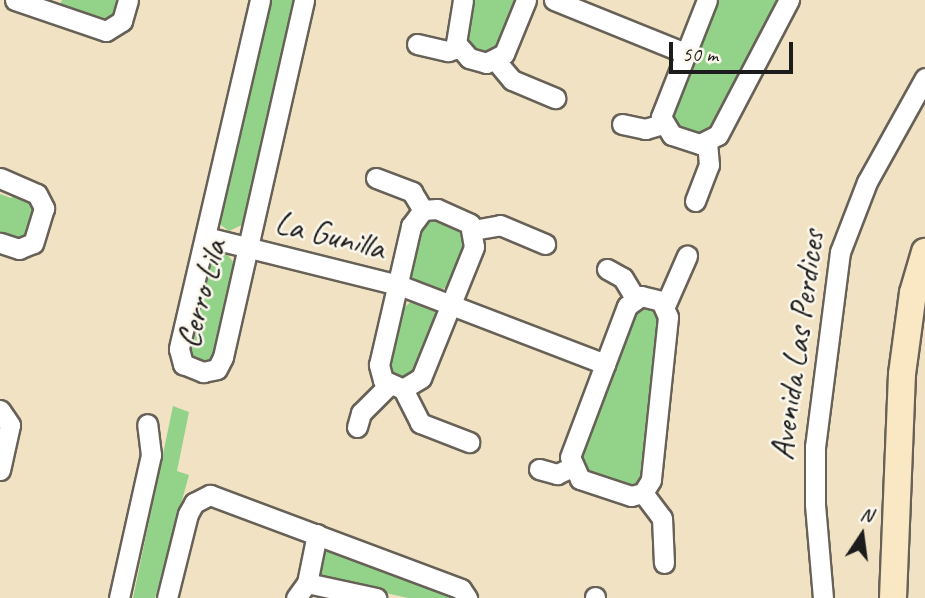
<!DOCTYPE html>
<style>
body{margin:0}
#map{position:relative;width:925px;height:598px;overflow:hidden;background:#f1e2c4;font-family:Caveat,sans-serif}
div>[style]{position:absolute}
.green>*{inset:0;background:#92d289}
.roads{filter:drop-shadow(2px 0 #676157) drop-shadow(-2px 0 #676157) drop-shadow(0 2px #676157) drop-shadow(0 -2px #676157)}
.street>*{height:19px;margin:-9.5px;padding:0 9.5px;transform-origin:9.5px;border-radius:9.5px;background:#fff}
.secondary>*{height:26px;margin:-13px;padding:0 13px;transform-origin:13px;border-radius:13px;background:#fae7c3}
span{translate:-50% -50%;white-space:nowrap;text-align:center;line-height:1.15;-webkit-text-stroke:5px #fbf7ec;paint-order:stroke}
.street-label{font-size:33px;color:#1c1c1c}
.north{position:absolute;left:827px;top:500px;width:70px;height:70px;-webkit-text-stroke:5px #fbf7ec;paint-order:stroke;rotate:13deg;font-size:19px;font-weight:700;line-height:28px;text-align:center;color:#1c1c1c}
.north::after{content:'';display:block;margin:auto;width:24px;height:32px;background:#1c1c1c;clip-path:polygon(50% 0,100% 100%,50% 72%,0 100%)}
.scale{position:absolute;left:669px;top:42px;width:124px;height:32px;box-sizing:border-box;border:4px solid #1c1c1c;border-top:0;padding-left:9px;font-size:21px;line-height:24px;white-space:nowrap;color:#1c1c1c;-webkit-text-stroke:5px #fbf7ec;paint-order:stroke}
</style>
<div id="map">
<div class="green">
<i style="clip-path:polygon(62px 0,122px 0,112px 23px,58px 9px)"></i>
<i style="clip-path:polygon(269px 0,297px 0,244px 224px,229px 231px,221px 225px,221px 214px)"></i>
<i style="clip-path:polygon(471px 0,514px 0,498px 51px,476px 56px,462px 35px)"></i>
<i style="clip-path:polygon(714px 0,782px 0,716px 126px,704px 136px,680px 133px,669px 110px)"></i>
<i style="clip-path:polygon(18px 193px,37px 204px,28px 240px,0 239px,0 194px,11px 198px)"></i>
<i style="clip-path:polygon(430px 217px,457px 223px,467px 239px,450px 285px,441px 290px,413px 281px,410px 274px,418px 228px)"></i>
<i style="clip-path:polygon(218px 254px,228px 255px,236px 266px,216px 357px,211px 364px,192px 361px,187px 352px,210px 262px)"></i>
<i style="clip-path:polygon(413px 300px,433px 307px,436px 316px,414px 379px,392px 381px,387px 369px,400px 311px)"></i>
<i style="clip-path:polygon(649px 303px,660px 315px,646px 473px,634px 489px,588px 475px,577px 459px,633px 310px)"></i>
<i style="clip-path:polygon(173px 406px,189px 412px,177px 471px,189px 475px,155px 598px,133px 598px)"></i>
<i style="clip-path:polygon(325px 545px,452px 594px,455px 598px,408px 598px,318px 578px,316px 568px)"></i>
</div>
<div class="roads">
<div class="street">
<i style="left:15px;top:0;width:96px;rotate:18.8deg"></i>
<i style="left:106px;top:31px;width:19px;rotate:-32deg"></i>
<i style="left:122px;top:21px;width:22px;rotate:-74deg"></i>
<i style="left:260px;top:0;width:358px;rotate:103.1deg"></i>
<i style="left:179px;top:349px;width:16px;rotate:75deg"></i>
<i style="left:183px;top:364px;width:22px;rotate:22deg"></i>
<i style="left:203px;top:372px;width:14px;rotate:-12deg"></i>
<i style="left:217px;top:369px;width:13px;rotate:-63deg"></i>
<i style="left:223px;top:357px;width:366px;rotate:-77.2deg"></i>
<i style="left:463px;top:0;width:44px;rotate:99.2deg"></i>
<i style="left:456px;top:43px;width:20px;rotate:49deg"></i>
<i style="left:469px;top:58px;width:18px;rotate:16deg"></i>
<i style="left:486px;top:63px;width:20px;rotate:-27deg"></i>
<i style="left:504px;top:54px;width:58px;rotate:-67.8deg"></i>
<i style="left:554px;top:0;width:141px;rotate:22deg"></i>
<i style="left:707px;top:0;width:126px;rotate:111.5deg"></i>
<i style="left:661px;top:117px;width:21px;rotate:59deg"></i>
<i style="left:672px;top:135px;width:29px;rotate:18deg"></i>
<i style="left:700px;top:144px;width:20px;rotate:-27deg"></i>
<i style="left:718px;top:135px;width:153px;rotate:-62.3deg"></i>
<i style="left:417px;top:44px;width:32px;rotate:13deg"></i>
<i style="left:448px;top:51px;width:10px;rotate:-17deg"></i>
<i style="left:496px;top:61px;width:25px;rotate:50deg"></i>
<i style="left:512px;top:80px;width:47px;rotate:22.7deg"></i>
<i style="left:622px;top:124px;width:24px;rotate:12deg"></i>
<i style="left:645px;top:129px;width:19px;rotate:-16deg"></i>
<i style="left:0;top:178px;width:40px;rotate:23.4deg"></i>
<i style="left:37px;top:194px;width:16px;rotate:63deg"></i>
<i style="left:44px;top:208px;width:37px;rotate:107deg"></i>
<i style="left:33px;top:243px;width:15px;rotate:157deg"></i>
<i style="left:19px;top:249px;width:20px;rotate:-162deg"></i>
<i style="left:376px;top:178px;width:39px;rotate:21deg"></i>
<i style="left:412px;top:192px;width:21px;rotate:59deg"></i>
<i style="left:695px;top:201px;width:39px;rotate:-69deg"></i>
<i style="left:709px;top:165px;width:22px;rotate:-95deg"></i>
<i style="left:437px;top:209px;width:36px;rotate:24deg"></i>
<i style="left:470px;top:224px;width:23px;rotate:80deg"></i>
<i style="left:474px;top:247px;width:141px;rotate:112deg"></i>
<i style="left:421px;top:378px;width:21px;rotate:149deg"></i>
<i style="left:403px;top:389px;width:22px;rotate:-156deg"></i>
<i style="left:383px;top:380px;width:16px;rotate:-105deg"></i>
<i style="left:379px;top:365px;width:143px;rotate:-77deg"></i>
<i style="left:411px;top:226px;width:20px;rotate:-53deg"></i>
<i style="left:423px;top:210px;width:14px;rotate:-4deg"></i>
<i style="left:473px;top:230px;width:27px;rotate:-10deg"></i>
<i style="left:500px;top:225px;width:49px;rotate:22.9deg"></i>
<i style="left:206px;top:237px;width:199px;rotate:14deg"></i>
<i style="left:399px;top:285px;width:221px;rotate:21deg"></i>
<i style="left:607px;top:269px;width:18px;rotate:29deg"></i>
<i style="left:623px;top:278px;width:23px;rotate:59deg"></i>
<i style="left:641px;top:296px;width:21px;rotate:14deg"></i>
<i style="left:661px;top:301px;width:17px;rotate:66deg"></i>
<i style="left:668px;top:317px;width:164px;rotate:96deg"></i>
<i style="left:651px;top:480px;width:15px;rotate:122deg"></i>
<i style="left:643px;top:493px;width:12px;rotate:166deg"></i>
<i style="left:631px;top:496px;width:54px;rotate:-161.6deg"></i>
<i style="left:580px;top:479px;width:24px;rotate:-114deg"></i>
<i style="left:570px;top:457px;width:161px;rotate:-69.3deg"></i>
<i style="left:627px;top:306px;width:17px;rotate:-36deg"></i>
<i style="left:665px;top:306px;width:55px;rotate:-66.3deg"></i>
<i style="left:403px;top:389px;width:38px;rotate:63deg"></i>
<i style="left:420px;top:423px;width:53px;rotate:21.2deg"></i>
<i style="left:0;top:410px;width:18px;rotate:56deg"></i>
<i style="left:10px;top:425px;width:46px;rotate:102.5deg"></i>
<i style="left:357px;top:427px;width:15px;rotate:-74deg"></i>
<i style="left:361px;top:413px;width:40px;rotate:-45deg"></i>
<i style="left:539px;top:469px;width:19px;rotate:16deg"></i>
<i style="left:557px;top:474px;width:17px;rotate:-25deg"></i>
<i style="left:643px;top:493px;width:31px;rotate:53deg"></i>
<i style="left:662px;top:518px;width:45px;rotate:87.5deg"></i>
<i style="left:317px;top:534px;width:50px;rotate:101.5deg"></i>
<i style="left:307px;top:583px;width:71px;rotate:12.3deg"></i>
<i style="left:119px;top:598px;width:147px;rotate:-77.4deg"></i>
<i style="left:151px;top:455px;width:31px;rotate:-97deg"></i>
<i style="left:167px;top:598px;width:87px;rotate:-76deg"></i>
<i style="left:188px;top:514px;width:13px;rotate:-61deg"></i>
<i style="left:194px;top:503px;width:18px;rotate:-27deg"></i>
<i style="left:210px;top:495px;width:268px;rotate:20.5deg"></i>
<i style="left:461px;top:589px;width:11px;rotate:56deg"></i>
<i style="left:296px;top:598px;width:19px;rotate:-54deg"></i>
<i style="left:595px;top:598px;width:1px;rotate:-90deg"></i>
<i style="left:823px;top:598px;width:94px;rotate:-94.9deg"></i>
<i style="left:815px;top:504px;width:57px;rotate:-90deg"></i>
<i style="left:815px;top:447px;width:197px;rotate:-82.7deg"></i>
<i style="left:840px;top:252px;width:75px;rotate:-68.9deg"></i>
<i style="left:867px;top:182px;width:119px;rotate:-60.9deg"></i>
</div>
<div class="secondary">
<i style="left:893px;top:598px;width:224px;rotate:-87.7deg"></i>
<i style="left:902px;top:374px;width:82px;rotate:-82.3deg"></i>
<i style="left:913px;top:293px;width:43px;rotate:-73.7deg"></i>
</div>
</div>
<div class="street-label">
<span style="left:330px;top:236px;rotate:14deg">La Gunilla</span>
<span style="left:202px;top:294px;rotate:-75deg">Cerro Lila</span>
<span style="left:798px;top:345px;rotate:-82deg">Avenida Las Perdices</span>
</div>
<div class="north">N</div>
<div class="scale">50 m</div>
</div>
